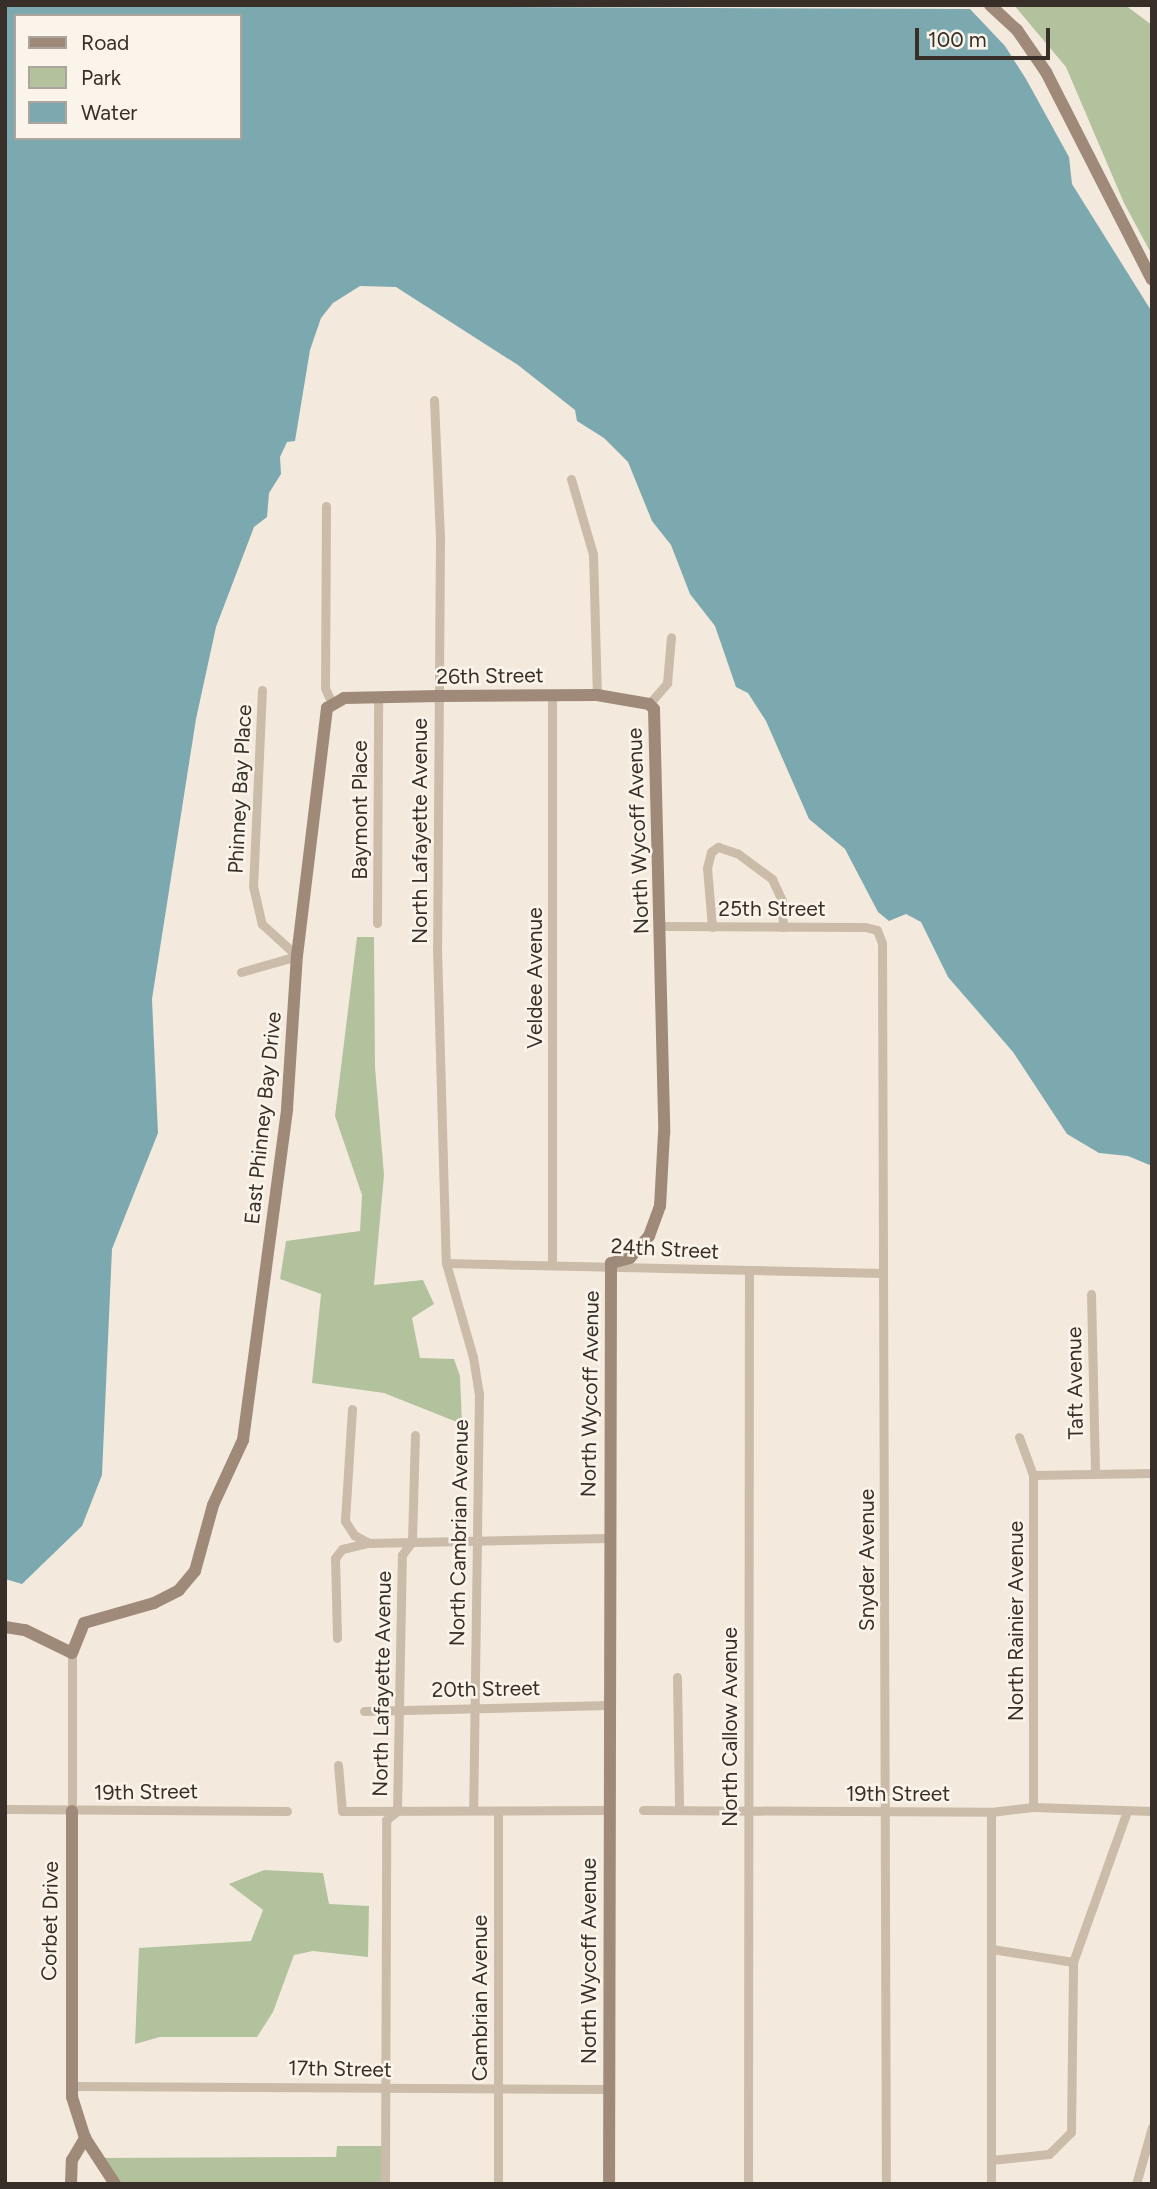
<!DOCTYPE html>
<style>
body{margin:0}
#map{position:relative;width:1157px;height:2189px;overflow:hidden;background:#f3eadd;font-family:Figtree,sans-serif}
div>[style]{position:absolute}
.green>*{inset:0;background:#b2c29d}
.water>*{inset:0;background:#7ca9b0}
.street>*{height:9px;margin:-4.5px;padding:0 4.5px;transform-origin:4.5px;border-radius:4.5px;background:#cbbba9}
.secondary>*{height:12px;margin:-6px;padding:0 6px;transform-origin:6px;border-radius:6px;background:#9f8a7a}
span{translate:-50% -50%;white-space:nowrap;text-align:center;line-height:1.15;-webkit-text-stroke:5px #faf4ea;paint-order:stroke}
.street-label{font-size:21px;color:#382f29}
.frame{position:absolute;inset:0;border:7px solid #382f29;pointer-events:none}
.legend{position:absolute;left:14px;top:14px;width:228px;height:126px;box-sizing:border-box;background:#faf4ea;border:2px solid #aca59d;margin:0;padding:9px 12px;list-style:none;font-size:21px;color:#382f29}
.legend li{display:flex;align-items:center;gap:14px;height:35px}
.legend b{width:35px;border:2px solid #aca59d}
.scale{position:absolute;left:915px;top:28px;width:135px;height:32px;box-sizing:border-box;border:4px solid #382f29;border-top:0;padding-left:9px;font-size:21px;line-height:24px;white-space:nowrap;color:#382f29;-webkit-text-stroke:5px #faf4ea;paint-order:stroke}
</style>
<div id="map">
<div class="green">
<i style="clip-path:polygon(1014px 5px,1125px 5px,1152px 25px,1152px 255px,1124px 203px,1066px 67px)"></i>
<i style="clip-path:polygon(357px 937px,374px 937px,375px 1067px,384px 1175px,374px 1285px,423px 1280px,434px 1304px,412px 1318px,420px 1358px,454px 1359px,460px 1376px,462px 1424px,384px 1393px,312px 1383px,321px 1294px,280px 1279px,286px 1241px,360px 1231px,362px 1195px,335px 1116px)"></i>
<i style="clip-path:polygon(264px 1870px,323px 1873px,329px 1904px,369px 1906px,368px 1957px,313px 1951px,294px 1955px,273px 2012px,257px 2037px,160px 2037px,135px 2044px,139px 1948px,251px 1941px,263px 1910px,229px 1884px)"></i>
<i style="clip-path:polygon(337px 2146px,385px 2146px,385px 2184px,115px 2184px,97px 2158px,336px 2157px)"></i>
</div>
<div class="water">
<i style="clip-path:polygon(evenodd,5px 5px,970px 9px,1005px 46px,1026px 79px,1069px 157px,1072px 184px,1152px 312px,1152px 1166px,1128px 1156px,1099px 1153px,1067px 1134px,1013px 1052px,948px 977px,921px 922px,906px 914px,889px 921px,878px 912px,845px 849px,809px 819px,766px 721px,748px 693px,736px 687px,715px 626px,690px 594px,671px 545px,652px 521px,628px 462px,604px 438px,577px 421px,575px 410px,518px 365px,396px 287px,360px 286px,333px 303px,321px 318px,310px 350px,295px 441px,287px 442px,280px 457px,281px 474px,269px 493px,267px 517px,254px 527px,216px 627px,196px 719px,152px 999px,158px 1133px,112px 1249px,102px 1475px,82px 1526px,22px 1584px,5px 1579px,5px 5px,16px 16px,240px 16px,240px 138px,16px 138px,16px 16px)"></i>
</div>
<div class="street">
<i style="left:434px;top:400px;width:138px;rotate:87.5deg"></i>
<i style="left:440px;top:538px;width:410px;rotate:90.4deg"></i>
<i style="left:437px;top:948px;width:315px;rotate:88.4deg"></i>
<i style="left:446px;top:1263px;width:98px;rotate:74deg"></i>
<i style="left:473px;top:1357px;width:36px;rotate:81deg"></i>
<i style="left:479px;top:1393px;width:415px;rotate:90.8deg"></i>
<i style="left:571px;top:479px;width:78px;rotate:73.7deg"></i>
<i style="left:593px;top:554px;width:141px;rotate:88.4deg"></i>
<i style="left:326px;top:506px;width:182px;rotate:90.3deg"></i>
<i style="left:325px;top:688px;width:17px;rotate:66deg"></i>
<i style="left:262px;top:690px;width:196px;rotate:92.6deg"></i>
<i style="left:253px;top:886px;width:39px;rotate:77deg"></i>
<i style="left:262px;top:924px;width:47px;rotate:42.4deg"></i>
<i style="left:649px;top:704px;width:28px;rotate:-49deg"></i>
<i style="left:667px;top:683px;width:46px;rotate:-85deg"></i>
<i style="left:377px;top:923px;width:226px;rotate:-89.7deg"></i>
<i style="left:660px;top:926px;width:205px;rotate:0.3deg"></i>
<i style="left:865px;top:927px;width:12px;rotate:14deg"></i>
<i style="left:877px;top:930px;width:14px;rotate:69deg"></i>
<i style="left:882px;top:943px;width:1241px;rotate:89.82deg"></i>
<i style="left:712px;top:927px;width:59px;rotate:-94.8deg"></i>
<i style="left:707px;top:868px;width:16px;rotate:-76deg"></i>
<i style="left:711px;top:852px;width:9px;rotate:-36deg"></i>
<i style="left:718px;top:847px;width:20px;rotate:18deg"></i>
<i style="left:737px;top:853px;width:44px;rotate:36.6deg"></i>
<i style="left:772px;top:879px;width:23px;rotate:65deg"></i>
<i style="left:782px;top:900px;width:27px;rotate:88deg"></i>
<i style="left:241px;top:972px;width:58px;rotate:-15.9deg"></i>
<i style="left:552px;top:1262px;width:568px;rotate:-90deg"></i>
<i style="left:446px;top:1263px;width:436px;rotate:1.3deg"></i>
<i style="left:1091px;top:1294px;width:178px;rotate:88.7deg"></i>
<i style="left:352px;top:1409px;width:112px;rotate:93.6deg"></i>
<i style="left:345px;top:1521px;width:17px;rotate:57deg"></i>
<i style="left:354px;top:1535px;width:17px;rotate:28deg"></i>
<i style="left:369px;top:1543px;width:239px;rotate:-1.2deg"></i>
<i style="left:1019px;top:1437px;width:40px;rotate:69.8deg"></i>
<i style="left:1033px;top:1475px;width:332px;rotate:90deg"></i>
<i style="left:1033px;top:1475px;width:119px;rotate:-1deg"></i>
<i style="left:337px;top:1638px;width:80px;rotate:-91.4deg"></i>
<i style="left:335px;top:1558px;width:11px;rotate:-52deg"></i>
<i style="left:342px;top:1549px;width:28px;rotate:-13deg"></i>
<i style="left:677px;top:1677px;width:133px;rotate:89.1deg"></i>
<i style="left:364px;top:1711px;width:245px;rotate:-1.4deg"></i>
<i style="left:338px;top:1765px;width:46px;rotate:85deg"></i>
<i style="left:342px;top:1811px;width:266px;rotate:-0.2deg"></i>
<i style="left:5px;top:1809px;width:282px;rotate:0.4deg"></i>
<i style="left:643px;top:1810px;width:348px;rotate:0.3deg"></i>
<i style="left:991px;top:1812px;width:42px;rotate:-6.8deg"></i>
<i style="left:1033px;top:1807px;width:119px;rotate:1.9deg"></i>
<i style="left:72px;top:1811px;width:158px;rotate:-90deg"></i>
<i style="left:991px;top:1812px;width:372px;rotate:90deg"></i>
<i style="left:992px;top:1949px;width:82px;rotate:9.1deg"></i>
<i style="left:72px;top:2086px;width:536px;rotate:0.32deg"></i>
<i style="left:991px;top:2160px;width:58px;rotate:-5.9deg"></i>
<i style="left:1049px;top:2154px;width:31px;rotate:-45deg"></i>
<i style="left:1071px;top:2132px;width:170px;rotate:-89.3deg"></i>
<i style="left:1073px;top:1962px;width:160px;rotate:-70.3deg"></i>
<i style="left:385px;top:2184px;width:364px;rotate:-89.8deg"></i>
<i style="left:386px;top:1820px;width:14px;rotate:-39deg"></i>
<i style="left:397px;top:1811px;width:256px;rotate:-88.9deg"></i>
<i style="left:402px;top:1555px;width:17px;rotate:-54deg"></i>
<i style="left:412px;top:1541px;width:106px;rotate:-88.4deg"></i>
<i style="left:498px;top:2184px;width:372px;rotate:-90deg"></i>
<i style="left:748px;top:2184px;width:914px;rotate:-89.94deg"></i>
<i style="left:1136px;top:2184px;width:59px;rotate:-74.3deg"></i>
</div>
<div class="secondary">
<i style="left:990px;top:5px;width:37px;rotate:43deg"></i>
<i style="left:1017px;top:30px;width:51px;rotate:55.4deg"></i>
<i style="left:1046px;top:72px;width:233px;rotate:63deg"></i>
<i style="left:5px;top:1627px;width:20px;rotate:9deg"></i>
<i style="left:25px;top:1630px;width:52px;rotate:26.1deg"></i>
<i style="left:72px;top:1653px;width:32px;rotate:-68deg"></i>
<i style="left:84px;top:1623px;width:73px;rotate:-15.9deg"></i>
<i style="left:154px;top:1603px;width:28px;rotate:-27deg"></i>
<i style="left:179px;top:1590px;width:25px;rotate:-50deg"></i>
<i style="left:195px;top:1571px;width:68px;rotate:-74.7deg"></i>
<i style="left:213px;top:1505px;width:72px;rotate:-65.2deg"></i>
<i style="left:243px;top:1440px;width:334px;rotate:-82.4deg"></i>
<i style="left:287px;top:1109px;width:153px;rotate:-86.3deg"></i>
<i style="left:297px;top:956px;width:250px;rotate:-83.1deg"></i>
<i style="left:327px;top:708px;width:20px;rotate:-30deg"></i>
<i style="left:344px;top:698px;width:95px;rotate:-1.2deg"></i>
<i style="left:439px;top:696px;width:158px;rotate:-0.4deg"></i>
<i style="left:597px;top:695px;width:53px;rotate:9.8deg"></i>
<i style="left:649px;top:704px;width:7px;rotate:45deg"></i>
<i style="left:654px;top:709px;width:424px;rotate:88.6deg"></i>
<i style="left:664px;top:1133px;width:73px;rotate:93.1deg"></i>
<i style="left:660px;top:1206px;width:32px;rotate:110deg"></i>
<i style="left:649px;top:1236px;width:29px;rotate:131deg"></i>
<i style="left:630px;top:1258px;width:20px;rotate:165deg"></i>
<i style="left:611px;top:1263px;width:921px;rotate:90.12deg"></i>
<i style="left:85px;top:2138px;width:55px;rotate:56.9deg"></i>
<i style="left:71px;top:2184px;width:24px;rotate:-88deg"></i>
<i style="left:72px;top:2160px;width:26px;rotate:-59deg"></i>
<i style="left:85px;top:2138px;width:43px;rotate:-107.6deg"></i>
<i style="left:72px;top:2097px;width:286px;rotate:-90deg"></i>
</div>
<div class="street-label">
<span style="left:490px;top:676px;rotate:-1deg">26th Street</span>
<span style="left:240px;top:789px;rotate:-87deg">Phinney Bay Place</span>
<span style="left:360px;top:810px;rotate:-90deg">Baymont Place</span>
<span style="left:420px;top:831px;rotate:-90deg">North Lafayette Avenue</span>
<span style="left:638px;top:831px;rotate:-92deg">North Wycoff Avenue</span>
<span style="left:772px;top:909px">25th Street</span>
<span style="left:535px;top:978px;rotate:-90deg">Veldee Avenue</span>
<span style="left:263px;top:1118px;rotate:-84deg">East Phinney Bay Drive</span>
<span style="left:665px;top:1249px;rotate:3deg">24th Street</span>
<span style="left:1075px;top:1383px;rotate:-91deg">Taft Avenue</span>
<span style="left:590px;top:1394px;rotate:-89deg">North Wycoff Avenue</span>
<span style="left:459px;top:1533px;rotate:-89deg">North Cambrian Avenue</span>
<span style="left:867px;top:1560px;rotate:-90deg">Snyder Avenue</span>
<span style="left:1016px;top:1621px;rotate:-90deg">North Rainier Avenue</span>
<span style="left:382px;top:1684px;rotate:-89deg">North Lafayette Avenue</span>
<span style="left:486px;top:1689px;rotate:-1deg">20th Street</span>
<span style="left:730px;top:1727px;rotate:-90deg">North Callow Avenue</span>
<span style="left:146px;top:1792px;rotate:-1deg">19th Street</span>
<span style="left:898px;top:1794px">19th Street</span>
<span style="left:50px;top:1921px;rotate:-89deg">Corbet Drive</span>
<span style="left:589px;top:1961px;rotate:-90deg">North Wycoff Avenue</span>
<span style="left:480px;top:1998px;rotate:-90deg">Cambrian Avenue</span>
<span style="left:340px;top:2069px;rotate:1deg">17th Street</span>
</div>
<div class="frame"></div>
<ul class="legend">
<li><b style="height:9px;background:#9f8a7a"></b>Road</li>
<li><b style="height:19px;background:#b2c29d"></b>Park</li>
<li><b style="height:19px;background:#7ca9b0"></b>Water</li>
</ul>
<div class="scale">100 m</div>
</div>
